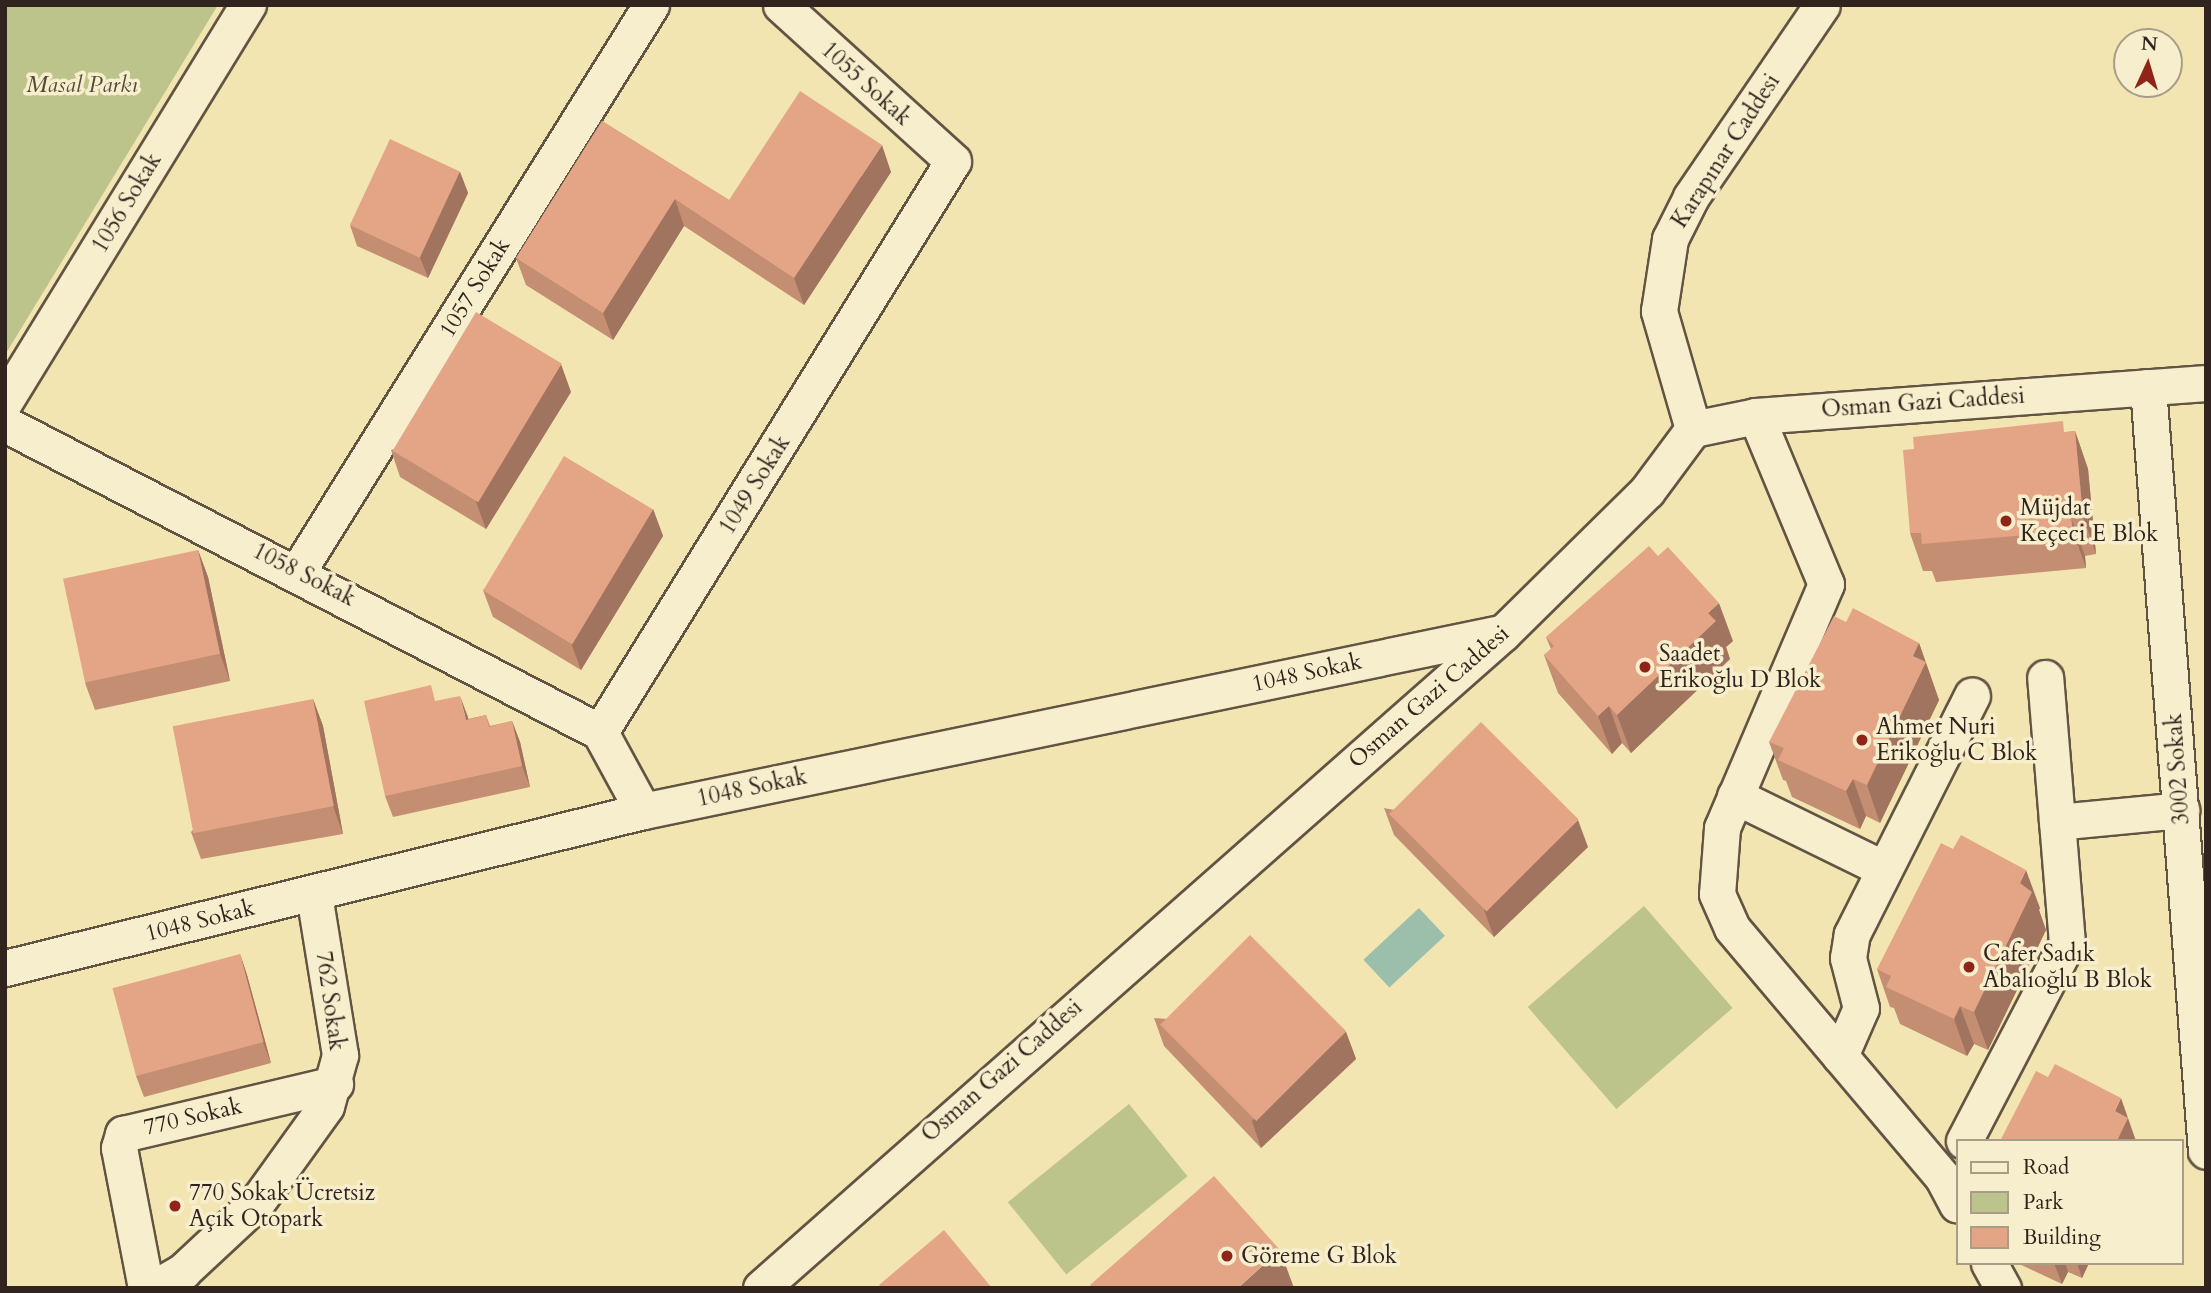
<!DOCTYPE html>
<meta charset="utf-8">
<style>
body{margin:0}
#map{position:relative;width:2211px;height:1293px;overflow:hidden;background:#f3e5b2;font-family:Cardo,serif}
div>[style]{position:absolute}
.green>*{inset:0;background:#bdc48b;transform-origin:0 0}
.water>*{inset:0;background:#9bbfaa;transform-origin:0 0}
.roads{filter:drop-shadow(2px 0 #625443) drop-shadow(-2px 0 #625443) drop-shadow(0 2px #625443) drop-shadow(0 -2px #625443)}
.minor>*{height:35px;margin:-17.5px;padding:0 17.5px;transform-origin:17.5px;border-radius:17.5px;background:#f7eecd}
.wall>*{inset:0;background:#c48e73}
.shaded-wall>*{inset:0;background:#a0745e}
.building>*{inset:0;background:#e4a586;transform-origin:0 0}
.dots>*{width:19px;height:19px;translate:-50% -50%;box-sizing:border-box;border:4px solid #f7eecd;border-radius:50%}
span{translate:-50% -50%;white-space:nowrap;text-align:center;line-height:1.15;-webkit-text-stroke:7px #f7eecd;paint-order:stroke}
.street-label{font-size:23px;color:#31241e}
.park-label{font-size:23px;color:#544c39;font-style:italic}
.poi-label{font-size:23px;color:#31241e}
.left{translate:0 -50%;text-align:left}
.frame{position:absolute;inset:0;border:7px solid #31241e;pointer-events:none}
.legend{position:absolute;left:1956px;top:1139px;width:228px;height:126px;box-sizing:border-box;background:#f7eecd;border:2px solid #a89d87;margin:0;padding:9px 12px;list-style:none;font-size:21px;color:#31241e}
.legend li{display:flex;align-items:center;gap:14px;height:35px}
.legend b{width:35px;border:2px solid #a89d87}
.north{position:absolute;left:2113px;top:28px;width:70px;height:70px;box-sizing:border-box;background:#f7eecd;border:2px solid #a89d87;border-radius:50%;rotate:4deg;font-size:19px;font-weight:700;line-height:28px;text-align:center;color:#31241e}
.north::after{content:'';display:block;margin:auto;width:24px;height:32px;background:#8f2418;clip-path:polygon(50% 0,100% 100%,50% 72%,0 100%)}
</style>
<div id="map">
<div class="green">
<i style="clip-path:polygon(5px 5px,218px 5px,5px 355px)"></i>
<i style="left:1644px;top:906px;width:135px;height:154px;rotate:49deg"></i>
<i style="left:1129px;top:1104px;width:93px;height:156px;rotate:51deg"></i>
</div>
<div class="water">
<i style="left:1419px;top:908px;width:38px;height:76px;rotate:47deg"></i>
</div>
<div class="roads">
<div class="minor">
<i style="left:2148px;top:387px;width:766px;rotate:85.66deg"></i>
<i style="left:5px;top:401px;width:465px;rotate:-58.5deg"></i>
<i style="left:1756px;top:416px;width:182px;rotate:67.4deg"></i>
<i style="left:1826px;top:584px;width:265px;rotate:113.1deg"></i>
<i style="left:1722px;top:828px;width:66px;rotate:94.3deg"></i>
<i style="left:1717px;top:894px;width:37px;rotate:66deg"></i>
<i style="left:1732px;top:928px;width:327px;rotate:49.8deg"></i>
<i style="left:1943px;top:1178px;width:30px;rotate:62deg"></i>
<i style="left:5px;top:424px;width:670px;rotate:27.37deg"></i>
<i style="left:1693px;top:429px;width:123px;rotate:-106.1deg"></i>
<i style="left:1659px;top:311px;width:73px;rotate:-81.3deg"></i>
<i style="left:1670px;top:239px;width:47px;rotate:-63.4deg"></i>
<i style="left:1691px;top:197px;width:232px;rotate:-55.7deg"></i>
<i style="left:298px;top:571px;width:667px;rotate:-58.05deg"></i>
<i style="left:1735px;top:796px;width:166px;rotate:26.1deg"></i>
<i style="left:643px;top:811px;width:90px;rotate:-118.6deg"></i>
<i style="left:600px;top:732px;width:671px;rotate:-58.28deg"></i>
<i style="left:953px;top:161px;width:232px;rotate:-137.8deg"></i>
<i style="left:2057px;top:822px;width:125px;rotate:-5.5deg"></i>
<i style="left:5px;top:968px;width:657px;rotate:-13.82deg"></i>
<i style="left:643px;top:811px;width:875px;rotate:-11.73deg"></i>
<i style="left:1840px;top:1056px;width:52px;rotate:-66.4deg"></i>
<i style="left:1861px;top:1008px;width:52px;rotate:-104.6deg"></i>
<i style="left:1848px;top:958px;width:24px;rotate:-81deg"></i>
<i style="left:1852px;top:934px;width:267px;rotate:-63.3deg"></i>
<i style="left:1964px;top:1141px;width:223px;rotate:-62.5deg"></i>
<i style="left:2067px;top:943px;width:266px;rotate:-94.7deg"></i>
<i style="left:1989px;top:1263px;width:29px;rotate:61deg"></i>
<i style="left:146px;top:1288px;width:143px;rotate:-100.9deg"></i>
<i style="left:119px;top:1148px;width:15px;rotate:-74deg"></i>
<i style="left:123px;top:1134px;width:218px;rotate:-13.3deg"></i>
<i style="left:154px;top:1288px;width:34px;rotate:-30deg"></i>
<i style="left:183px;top:1271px;width:101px;rotate:-43deg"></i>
<i style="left:257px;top:1202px;width:118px;rotate:-54.3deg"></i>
<i style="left:326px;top:1106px;width:53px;rotate:-74.6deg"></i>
<i style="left:340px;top:1055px;width:163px;rotate:-99.2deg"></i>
<i style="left:761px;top:1288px;width:990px;rotate:-41.44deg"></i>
<i style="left:1503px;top:633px;width:202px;rotate:-44.6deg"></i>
<i style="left:1647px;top:491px;width:77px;rotate:-53.4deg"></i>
<i style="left:1693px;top:429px;width:64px;rotate:-11.7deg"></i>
<i style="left:1756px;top:416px;width:451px;rotate:-4.2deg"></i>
</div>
</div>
<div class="wall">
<i style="clip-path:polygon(602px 121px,729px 200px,891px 172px,804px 305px,684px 226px,613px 340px,526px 285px,516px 258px)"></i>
<i style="clip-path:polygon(460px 172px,468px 193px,428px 278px,357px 246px,350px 225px)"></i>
<i style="clip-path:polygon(571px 392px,486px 529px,400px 477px,391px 450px)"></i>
<i style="clip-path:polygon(2075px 431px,2088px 469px,2096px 554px,2085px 556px,2086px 568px,1936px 582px,1932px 571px,1923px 571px,1910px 533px,2067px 432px)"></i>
<i style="clip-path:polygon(653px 509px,663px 536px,581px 670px,493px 617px,483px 590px)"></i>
<i style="clip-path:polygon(198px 550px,208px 577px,230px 681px,95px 710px,85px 683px)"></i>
<i style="clip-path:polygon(1546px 637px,1733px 641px,1726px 647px,1730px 659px,1631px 753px,1622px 743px,1612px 754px,1558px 693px,1544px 655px,1551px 649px)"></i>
<i style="clip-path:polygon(1919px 643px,1939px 700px,1880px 823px,1866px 816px,1860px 829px,1792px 797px,1786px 781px,1783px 780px,1769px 742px)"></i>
<i style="clip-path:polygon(313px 699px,323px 726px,343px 834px,201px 859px,191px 832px)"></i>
<i style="clip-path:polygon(437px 701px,468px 719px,486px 715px,490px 726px,512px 721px,520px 742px,530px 787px,393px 817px,385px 796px)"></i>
<i style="clip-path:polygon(1384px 808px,1588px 847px,1494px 937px,1394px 835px)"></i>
<i style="clip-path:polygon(2040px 908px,2039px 910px,2046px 930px,1988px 1050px,1974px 1044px,1967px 1056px,1900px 1024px,1894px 1008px,1890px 1007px,1877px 969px)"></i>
<i style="clip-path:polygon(240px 954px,247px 975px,271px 1063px,144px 1097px,136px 1076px)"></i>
<i style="clip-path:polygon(1154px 1018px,1346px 1032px,1356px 1059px,1261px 1148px,1164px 1046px)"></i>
<i style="clip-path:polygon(2017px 1263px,2089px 1263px,2082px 1278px,2068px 1272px,2062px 1284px)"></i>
</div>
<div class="shaded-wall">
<i style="clip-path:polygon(882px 145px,891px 172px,804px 305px,794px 278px)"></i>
<i style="clip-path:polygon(460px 172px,468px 193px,428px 278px,420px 257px)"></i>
<i style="clip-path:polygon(675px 199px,684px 226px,613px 340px,603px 313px)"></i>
<i style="clip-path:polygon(561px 364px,571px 392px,486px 529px,476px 502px)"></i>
<i style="clip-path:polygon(2075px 431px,2088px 469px,2096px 554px,2083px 516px)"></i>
<i style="clip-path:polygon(653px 509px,663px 536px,581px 670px,571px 643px)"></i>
<i style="clip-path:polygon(2071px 518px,2085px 556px,2086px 568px,2073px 531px)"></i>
<i style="clip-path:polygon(198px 550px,208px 577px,230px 681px,220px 654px)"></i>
<i style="clip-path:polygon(1719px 603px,1733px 641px,1726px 647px,1730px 659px,1631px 753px,1617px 715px,1708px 613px)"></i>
<i style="clip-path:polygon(1919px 643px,1939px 700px,1880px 823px,1867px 785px,1913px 656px)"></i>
<i style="clip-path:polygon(460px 696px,468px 717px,473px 741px,466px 720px)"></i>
<i style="clip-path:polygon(313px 699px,323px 726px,343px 834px,333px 806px)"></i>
<i style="clip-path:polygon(1609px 706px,1622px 743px,1612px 754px,1598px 716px)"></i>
<i style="clip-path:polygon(512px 721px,520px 742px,530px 787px,522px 766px)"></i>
<i style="clip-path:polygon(1853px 779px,1866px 816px,1860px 829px,1846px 791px)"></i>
<i style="clip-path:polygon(1578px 820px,1588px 847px,1494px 937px,1484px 910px)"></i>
<i style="clip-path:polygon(2026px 870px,2040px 908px,2039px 910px,2046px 930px,1988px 1050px,1974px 1012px,2020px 883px)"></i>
<i style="clip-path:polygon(240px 954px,247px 975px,271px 1063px,263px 1042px)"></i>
<i style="clip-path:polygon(1960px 1006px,1974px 1044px,1967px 1056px,1954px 1019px)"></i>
<i style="clip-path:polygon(1346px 1032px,1356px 1059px,1261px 1148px,1252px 1121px)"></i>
<i style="clip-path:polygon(2121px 1098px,2136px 1141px,2117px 1141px,2115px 1111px)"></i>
<i style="clip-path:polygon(1280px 1250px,1294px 1288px,1238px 1288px)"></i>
<i style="clip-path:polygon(2054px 1263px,2065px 1263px,2068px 1272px,2062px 1284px)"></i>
<i style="clip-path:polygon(2077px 1263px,2089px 1263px,2082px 1278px)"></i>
</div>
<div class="building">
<i style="clip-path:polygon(800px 91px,882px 145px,794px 278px,675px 199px,603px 313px,516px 258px,602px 121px,729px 200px)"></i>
<i style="left:390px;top:139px;width:77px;height:95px;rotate:25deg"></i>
<i style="left:476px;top:312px;width:100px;height:162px;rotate:31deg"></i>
<i style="clip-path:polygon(2063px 421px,2064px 432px,2075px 431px,2083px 516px,2071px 518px,2073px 531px,1922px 544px,1921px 533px,1910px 533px,1903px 450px,1914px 449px,1913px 437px)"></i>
<i style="left:564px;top:456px;width:104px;height:157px;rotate:31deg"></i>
<i style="clip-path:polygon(1649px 546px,1658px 556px,1668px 547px,1719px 603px,1708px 613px,1716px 621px,1617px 715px,1609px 706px,1598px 716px,1544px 655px,1554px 646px,1546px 637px)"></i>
<i style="left:198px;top:550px;width:106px;height:138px;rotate:78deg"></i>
<i style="clip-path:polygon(1853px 608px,1919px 643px,1913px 656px,1926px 662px,1867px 785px,1853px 779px,1846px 791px,1778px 760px,1784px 748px,1769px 742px,1834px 616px,1846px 622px)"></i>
<i style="clip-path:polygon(431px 685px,435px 701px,460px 696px,466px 720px,486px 715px,489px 727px,512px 721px,522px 766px,385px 796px,364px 701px)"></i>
<i style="left:313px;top:699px;width:109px;height:143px;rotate:79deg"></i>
<i style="left:1481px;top:722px;width:138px;height:130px;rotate:45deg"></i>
<i style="clip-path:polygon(1961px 835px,2026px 870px,2020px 883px,2032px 892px,1974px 1012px,1960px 1006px,1954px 1019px,1886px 987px,1891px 976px,1877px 969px,1941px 843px,1953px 849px)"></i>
<i style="left:1250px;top:935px;width:136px;height:127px;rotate:45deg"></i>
<i style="left:240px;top:954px;width:91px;height:132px;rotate:75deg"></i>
<i style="clip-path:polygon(2055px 1064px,2121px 1098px,2115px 1111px,2128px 1118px,2117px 1141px,2000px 1141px,2036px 1071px,2048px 1077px)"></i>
<i style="clip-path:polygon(1214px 1176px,1280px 1250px,1238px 1288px,1092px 1288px,1090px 1285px)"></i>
<i style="clip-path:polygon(944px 1230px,992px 1288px,882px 1288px,879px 1285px)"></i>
</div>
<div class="dots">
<i style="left:2006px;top:521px;background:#8f2418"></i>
<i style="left:1645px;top:667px;background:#8f2418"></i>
<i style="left:1862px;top:740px;background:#8f2418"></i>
<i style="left:1969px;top:967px;background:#8f2418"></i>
<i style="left:175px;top:1206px;background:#8f2418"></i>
<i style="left:1227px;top:1256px;background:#8f2418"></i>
</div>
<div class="street-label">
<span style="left:866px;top:84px;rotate:42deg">1055 Sokak</span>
<span style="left:1726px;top:151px;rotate:-57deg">Karapınar Caddesi</span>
<span style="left:127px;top:203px;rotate:-59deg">1056 Sokak</span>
<span style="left:475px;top:288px;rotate:-58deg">1057 Sokak</span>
<span style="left:1923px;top:403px;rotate:-4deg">Osman Gazi Caddesi</span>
<span style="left:755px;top:485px;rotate:-58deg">1049 Sokak</span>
<span style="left:304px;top:575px;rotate:27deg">1058 Sokak</span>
<span style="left:1307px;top:673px;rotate:-12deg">1048 Sokak</span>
<span style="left:1429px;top:697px;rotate:-41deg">Osman Gazi Caddesi</span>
<span style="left:2178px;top:769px;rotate:-94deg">3002 Sokak</span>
<span style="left:752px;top:788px;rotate:-12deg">1048 Sokak</span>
<span style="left:200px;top:921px;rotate:-14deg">1048 Sokak</span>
<span style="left:330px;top:1001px;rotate:82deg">762 Sokak</span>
<span style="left:1002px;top:1071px;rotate:-41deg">Osman Gazi Caddesi</span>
<span style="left:193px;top:1117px;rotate:-13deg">770 Sokak</span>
</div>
<div class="park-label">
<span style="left:82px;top:85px">Masal Parkı</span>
</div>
<div class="poi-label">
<span class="left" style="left:2020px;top:521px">Müjdat<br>Keçeci E Blok</span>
<span class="left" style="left:1659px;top:667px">Saadet<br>Erikoğlu D Blok</span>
<span class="left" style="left:1876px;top:740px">Ahmet Nuri<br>Erikoğlu C Blok</span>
<span class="left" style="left:1983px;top:967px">Cafer Sadık<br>Abalıoğlu B Blok</span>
<span class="left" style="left:189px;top:1206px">770 Sokak Ücretsiz<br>Açık Otopark</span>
<span class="left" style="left:1241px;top:1256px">Göreme G Blok</span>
</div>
<div class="frame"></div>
<ul class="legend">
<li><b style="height:9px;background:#f7eecd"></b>Road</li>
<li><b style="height:19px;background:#bdc48b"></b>Park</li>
<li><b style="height:19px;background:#e4a586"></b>Building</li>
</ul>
<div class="north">N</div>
</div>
